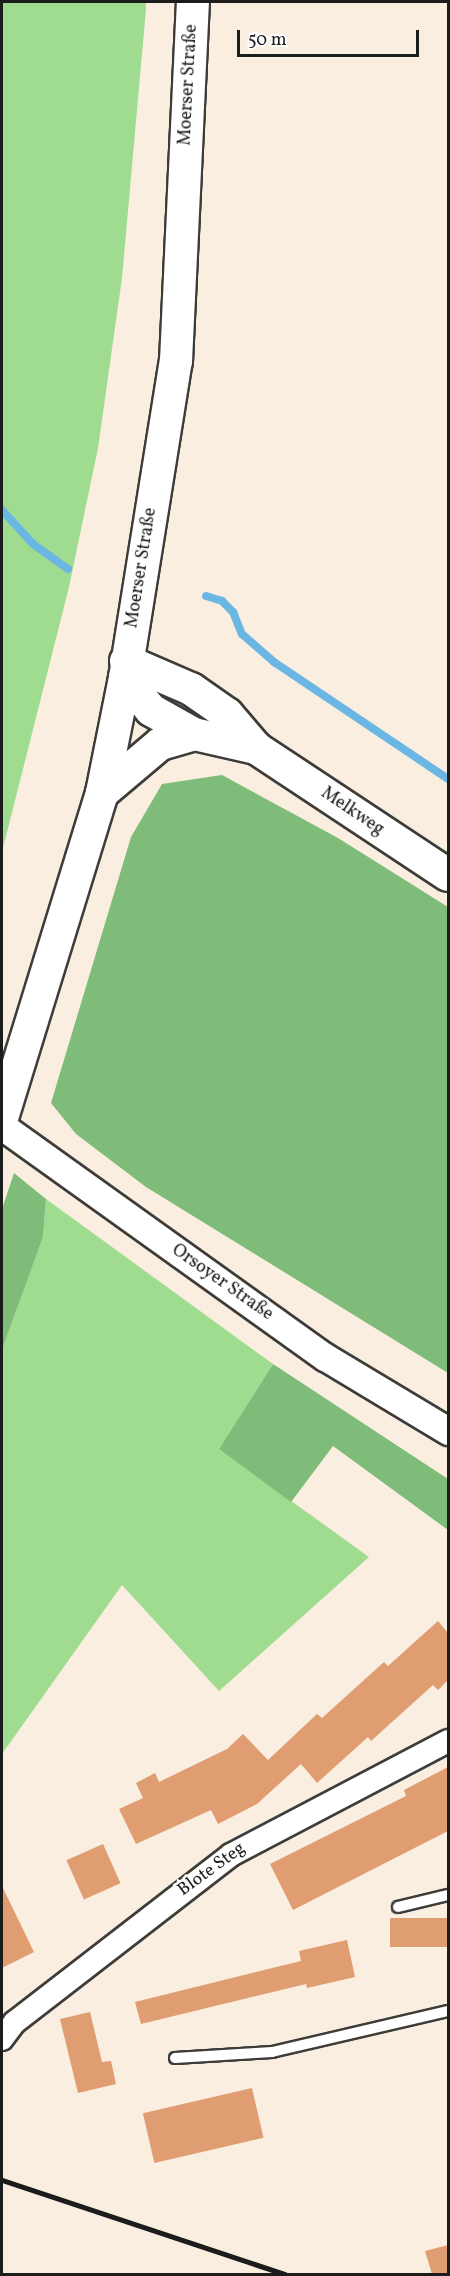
<!DOCTYPE html>
<meta charset="utf-8">
<style>
body{margin:0}
#map{position:relative;width:450px;height:2276px;overflow:hidden;background:#f9eedf;font-family:Vollkorn,serif}
div>[style]{position:absolute}
.green>*{inset:0;background:#9fdc90}
.forest>*{inset:0;background:#7fbc7a}
.stream>*{height:8px;margin:-4px;padding:0 4px;transform-origin:4px;border-radius:4px;background:#6bb7e4}
.building>*{inset:0;background:#e09d72;transform-origin:0 0}
.roads{filter:drop-shadow(2px 0 #3d3c39) drop-shadow(-2px 0 #3d3c39) drop-shadow(0 2px #3d3c39) drop-shadow(0 -2px #3d3c39)}
.service>*{height:10px;margin:-5px;padding:0 5px;transform-origin:5px;border-radius:5px;background:#fff}
.minor>*{height:22px;margin:-11px;padding:0 11px;transform-origin:11px;border-radius:11px;background:#fff}
.tertiary>*{height:27px;margin:-13.5px;padding:0 13.5px;transform-origin:13.5px;border-radius:13.5px;background:#fff}
.secondary>*{height:32px;margin:-16px;padding:0 16px;transform-origin:16px;border-radius:16px;background:#fff}
.rail>*{height:4.5px;margin:-2.25px;padding:0 2.25px;transform-origin:2.25px;border-radius:2.25px;background:#1c1c1c}
span{translate:-50% -50%;white-space:nowrap;text-align:center;line-height:1.15;-webkit-text-stroke:5px #fff;paint-order:stroke}
.street-label{font-size:18px;color:#1c1c1c}
.frame{position:absolute;inset:0;border:3px solid #1c1c1c;pointer-events:none}
.scale{position:absolute;left:237px;top:30px;width:182px;height:27px;box-sizing:border-box;border:3px solid #1c1c1c;border-top:0;padding-left:8px;font-size:18px;line-height:21px;white-space:nowrap;color:#1c1c1c;-webkit-text-stroke:4px #fff;paint-order:stroke}
</style>
<div id="map">
<div class="green">
<i style="clip-path:polygon(2px 2px,146px 2px,146px 9px,122px 278px,98px 448px,69px 587px,2px 852px)"></i>
<i style="clip-path:polygon(46px 1199px,273px 1364px,219px 1449px,369px 1557px,219px 1691px,122px 1585px,2px 1754px,2px 1350px,43px 1237px)"></i>
</div>
<div class="forest">
<i style="clip-path:polygon(222px 775px,338px 838px,448px 907px,448px 1373px,146px 1187px,76px 1134px,51px 1103px,131px 837px,162px 784px)"></i>
<i style="clip-path:polygon(14px 1173px,46px 1199px,43px 1237px,2px 1350px,2px 1209px)"></i>
<i style="clip-path:polygon(273px 1364px,448px 1479px,448px 1530px,333px 1446px,291px 1502px,219px 1449px)"></i>
</div>
<div class="stream">
<i style="left:2px;top:510px;width:46px;rotate:47.6deg"></i>
<i style="left:33px;top:544px;width:43px;rotate:35.5deg"></i>
<i style="left:206px;top:596px;width:17px;rotate:17deg"></i>
<i style="left:222px;top:601px;width:16px;rotate:45deg"></i>
<i style="left:233px;top:612px;width:24px;rotate:68deg"></i>
<i style="left:242px;top:634px;width:43px;rotate:41.2deg"></i>
<i style="left:274px;top:662px;width:210px;rotate:33.9deg"></i>
</div>
<div class="building">
<i style="clip-path:polygon(438px 1621px,448px 1633px,448px 1680px,438px 1690px,433px 1685px,371px 1741px,368px 1737px,317px 1783px,301px 1764px,257px 1804px,218px 1824px,211px 1810px,136px 1844px,119px 1809px,143px 1798px,136px 1783px,155px 1773px,159px 1782px,227px 1749px,243px 1734px,268px 1760px,317px 1714px,322px 1718px,384px 1662px,388px 1666px)"></i>
<i style="clip-path:polygon(448px 1767px,448px 1831px,293px 1910px,270px 1864px,406px 1796px,404px 1790px)"></i>
<i style="left:103px;top:1844px;width:43px;height:40px;rotate:66deg"></i>
<i style="clip-path:polygon(2px 1886px,34px 1952px,2px 1968px)"></i>
<i style="left:448px;top:1918px;width:29px;height:58px;rotate:90deg"></i>
<i style="clip-path:polygon(347px 1940px,355px 1977px,307px 1988px,306px 1984px,141px 2024px,135px 2002px,301px 1961px,299px 1951px)"></i>
<i style="clip-path:polygon(90px 2012px,102px 2062px,111px 2061px,116px 2084px,78px 2093px,60px 2019px)"></i>
<i style="left:252px;top:2088px;width:51px;height:112px;rotate:77deg"></i>
<i style="clip-path:polygon(448px 2245px,448px 2274px,432px 2274px,425px 2251px)"></i>
</div>
<div class="roads">
<div class="service">
<i style="left:398px;top:1907px;width:51px;rotate:-13.5deg"></i>
<i style="left:175px;top:2058px;width:97px;rotate:-3.5deg"></i>
<i style="left:272px;top:2052px;width:181px;rotate:-13.1deg"></i>
</div>
<div class="minor">
<i style="left:2px;top:2039px;width:21px;rotate:-53deg"></i>
<i style="left:15px;top:2022px;width:273px;rotate:-37.7deg"></i>
<i style="left:231px;top:1855px;width:245px;rotate:-27.7deg"></i>
</div>
<div class="tertiary">
<i style="left:2px;top:1126px;width:397px;rotate:35.6deg"></i>
<i style="left:325px;top:1357px;width:144px;rotate:31deg"></i>
</div>
<div class="secondary">
<i style="left:126px;top:661px;width:71px;rotate:23.3deg"></i>
<i style="left:191px;top:689px;width:44px;rotate:34.8deg"></i>
<i style="left:227px;top:714px;width:45px;rotate:49.5deg"></i>
<i style="left:256px;top:748px;width:230px;rotate:33.5deg"></i>
<i style="left:125px;top:678px;width:41px;rotate:50.9deg"></i>
<i style="left:151px;top:710px;width:49px;rotate:29.2deg"></i>
<i style="left:194px;top:734px;width:64px;rotate:12.7deg"></i>
<i style="left:102px;top:793px;width:76px;rotate:-40.2deg"></i>
<i style="left:160px;top:744px;width:35px;rotate:-16deg"></i>
<i style="left:2px;top:1118px;width:340px;rotate:-72.9deg"></i>
<i style="left:102px;top:793px;width:117px;rotate:-78.7deg"></i>
<i style="left:125px;top:678px;width:321px;rotate:-80.9deg"></i>
<i style="left:176px;top:361px;width:359px;rotate:-87.3deg"></i>
</div>
</div>
<div class="rail">
<i style="left:2px;top:2180px;width:298px;rotate:18.4deg"></i>
</div>
<div class="street-label">
<span style="left:189px;top:85px;rotate:-87deg">Moerser Straße</span>
<span style="left:142px;top:568px;rotate:-81deg">Moerser Straße</span>
<span style="left:352px;top:812px;rotate:34deg">Melkweg</span>
<span style="left:222px;top:1283px;rotate:35deg">Orsoyer Straße</span>
<span style="left:212px;top:1870px;rotate:-36deg">Blote Steg</span>
</div>
<div class="frame"></div>
<div class="scale">50 m</div>
</div>
